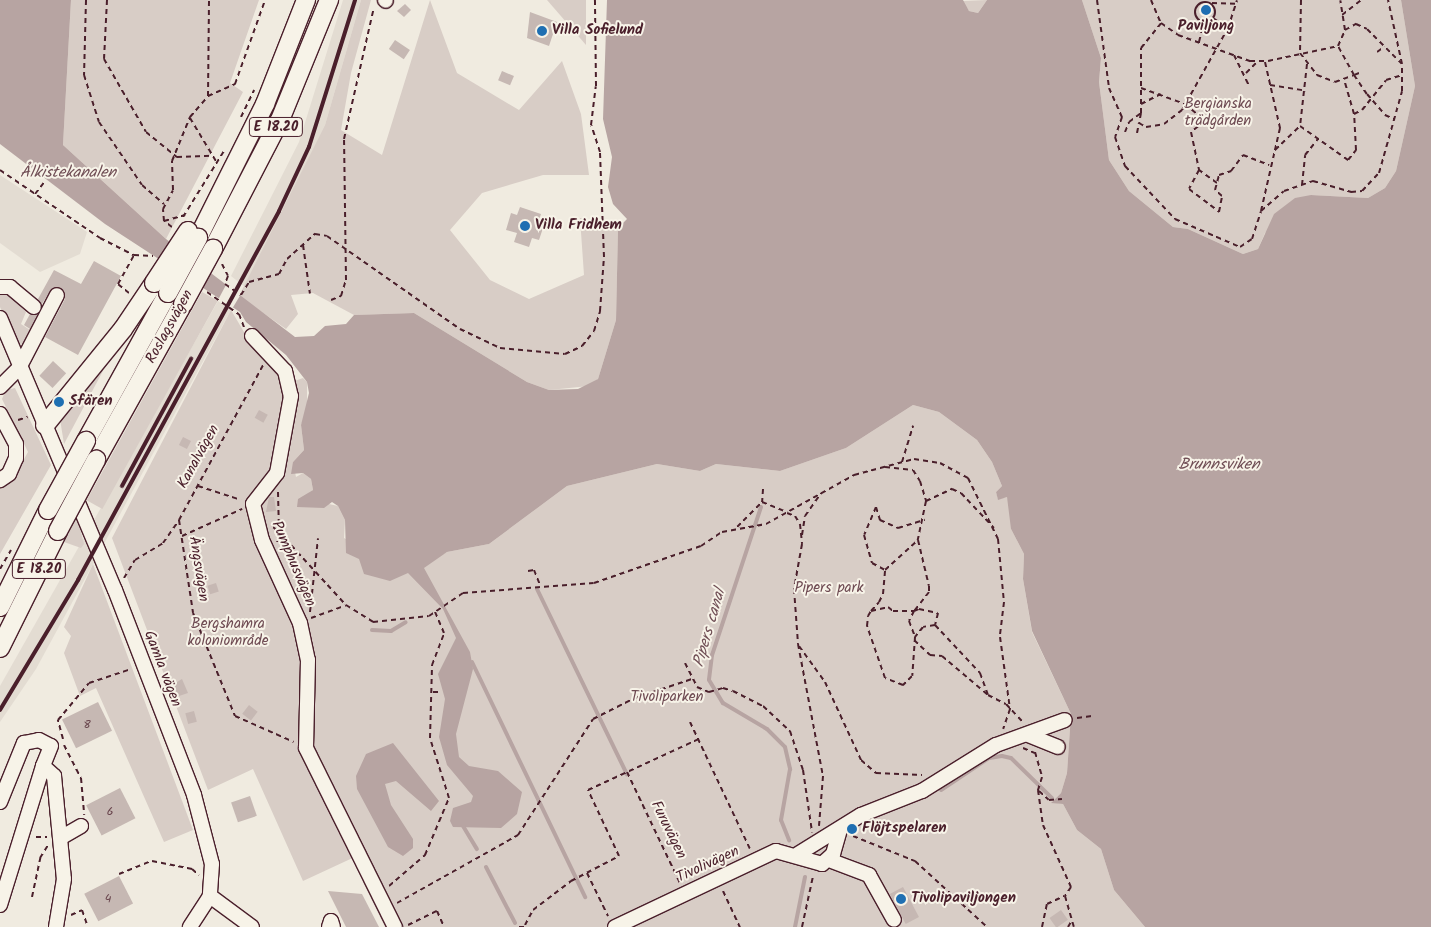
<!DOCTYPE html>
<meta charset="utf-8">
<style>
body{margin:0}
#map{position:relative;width:1431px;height:927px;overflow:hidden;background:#f0ebe0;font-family:Kalam,sans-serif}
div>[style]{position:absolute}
.built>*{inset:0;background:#e3dcd2}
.green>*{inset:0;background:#d8cdc6;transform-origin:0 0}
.water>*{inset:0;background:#b7a4a2}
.pier>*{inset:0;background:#f0ebe0}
.stream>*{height:4px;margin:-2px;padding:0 2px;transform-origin:2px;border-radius:2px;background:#b7a4a2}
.building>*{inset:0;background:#c6b8b3;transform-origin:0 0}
.path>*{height:2px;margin-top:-1px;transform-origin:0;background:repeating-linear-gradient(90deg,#4a1f2b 0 5px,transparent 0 9px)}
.path>.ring{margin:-1px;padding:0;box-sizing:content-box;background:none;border:2px solid #4a1f2b;border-radius:50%}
.roads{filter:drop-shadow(1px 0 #4a1f2b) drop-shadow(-1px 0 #4a1f2b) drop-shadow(0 1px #4a1f2b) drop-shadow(0 -1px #4a1f2b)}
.minor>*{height:14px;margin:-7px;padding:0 7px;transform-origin:7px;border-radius:7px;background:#f7f3e8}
.major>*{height:18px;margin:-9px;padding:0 9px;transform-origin:9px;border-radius:9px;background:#f7f3e8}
.rail>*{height:4px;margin:-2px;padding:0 2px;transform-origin:2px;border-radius:2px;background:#4a1f2b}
.bridges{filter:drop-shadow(1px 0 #4a1f2b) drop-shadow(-1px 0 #4a1f2b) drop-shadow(0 1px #4a1f2b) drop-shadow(0 -1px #4a1f2b)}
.major-bridge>*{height:18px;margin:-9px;padding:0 9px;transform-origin:9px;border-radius:9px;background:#f7f3e8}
.dots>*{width:14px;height:14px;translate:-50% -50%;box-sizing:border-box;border:2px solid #f7f3e8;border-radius:50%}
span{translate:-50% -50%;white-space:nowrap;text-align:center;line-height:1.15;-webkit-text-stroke:4px #f7f3e8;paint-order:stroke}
.number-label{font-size:12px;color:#69454d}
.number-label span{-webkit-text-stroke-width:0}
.shield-label span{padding:1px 4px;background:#f7f3e8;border:1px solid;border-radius:4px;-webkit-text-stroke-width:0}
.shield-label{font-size:14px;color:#4a1f2b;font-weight:700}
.poi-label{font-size:15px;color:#4a1f2b;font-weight:700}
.left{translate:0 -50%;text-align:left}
.park-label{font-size:15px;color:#6e4a52}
.street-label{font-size:15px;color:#4a1f2b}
.water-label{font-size:16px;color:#704e55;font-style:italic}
</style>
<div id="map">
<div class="built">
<i style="clip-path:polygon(343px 0,361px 0,325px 125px,245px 287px,231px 276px,299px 142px)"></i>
<i style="clip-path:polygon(0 175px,87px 232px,80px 254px,40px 272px,0 243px)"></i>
<i style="clip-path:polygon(218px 301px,231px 310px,36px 669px,0 722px,0 686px)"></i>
</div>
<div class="green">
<i style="clip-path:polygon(71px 0,259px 0,230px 83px,243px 92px,166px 239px,63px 145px)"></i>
<i style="clip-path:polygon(361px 0,371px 0,351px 73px,341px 130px,382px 155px,430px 0,457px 73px,519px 110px,562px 61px,581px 114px,589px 175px,543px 175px,482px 193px,450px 230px,490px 280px,529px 299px,584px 275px,580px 218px,618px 228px,616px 320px,598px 379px,589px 386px,549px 390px,527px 382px,414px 313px,354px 315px,313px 293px,291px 295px,298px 314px,286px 329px,239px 296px,325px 125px)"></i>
<i style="clip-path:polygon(547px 0,586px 0,586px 45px)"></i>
<i style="clip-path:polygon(987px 0,978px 13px,969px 11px,962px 1px)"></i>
<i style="clip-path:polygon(1082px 0,1401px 0,1415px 86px,1396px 171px,1385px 188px,1368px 198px,1311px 195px,1265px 233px,1258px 249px,1243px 254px,1188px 229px,1173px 227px,1129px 191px,1109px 160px,1099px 82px,1101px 58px)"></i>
<i style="clip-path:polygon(0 292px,9px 294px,26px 312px,21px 324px,30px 330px,23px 344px,16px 343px,0 307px)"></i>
<i style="left:202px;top:292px;width:18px;height:238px;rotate:29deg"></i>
<i style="clip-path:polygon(231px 310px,244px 332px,292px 382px,303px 378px,307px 382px,307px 412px,301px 425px,304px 450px,293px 462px,296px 477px,303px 473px,311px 479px,313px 490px,302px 498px,338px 506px,345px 520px,344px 538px,408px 573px,447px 552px,489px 544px,567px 486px,657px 464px,700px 471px,716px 464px,780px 471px,846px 448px,913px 405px,939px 412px,977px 440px,992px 462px,1002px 486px,996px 492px,998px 499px,1007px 497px,1012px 510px,1011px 529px,1024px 554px,1023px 579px,1032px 632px,1071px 714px,1067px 773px,1061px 793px,1052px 802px,1063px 804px,1077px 830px,1101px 849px,1114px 890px,1145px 927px,385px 927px,362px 880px,376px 890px,359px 855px,303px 881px,253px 769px,208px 790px,112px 538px)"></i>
<i style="clip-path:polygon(120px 339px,64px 444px,60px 419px)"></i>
<i style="clip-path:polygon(15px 388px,51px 465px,0 554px,0 487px,14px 477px,28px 452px,2px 399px,6px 390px)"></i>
<i style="clip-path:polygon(77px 516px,84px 544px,81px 548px,64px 542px)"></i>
<i style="clip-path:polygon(93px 564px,193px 830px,164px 842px,96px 688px,80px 696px,64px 653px,71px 636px,64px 627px)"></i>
</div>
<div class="water">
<i style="clip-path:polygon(0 0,71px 0,63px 145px,166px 239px,295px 337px,314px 336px,325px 326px,346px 324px,354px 315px,414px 313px,527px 382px,549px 390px,578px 389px,598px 379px,616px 320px,618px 228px,627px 219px,613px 204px,608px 187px,612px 157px,603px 119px,607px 0,963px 0,969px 11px,978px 13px,987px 0,1082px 0,1101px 58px,1099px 82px,1109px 160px,1129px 191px,1173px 227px,1188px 229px,1243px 254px,1258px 249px,1274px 214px,1295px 198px,1311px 195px,1368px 198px,1385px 188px,1396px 171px,1415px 86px,1401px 0,1431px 0,1431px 927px,1145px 927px,1114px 890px,1101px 849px,1077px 830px,1063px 804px,1051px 803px,1061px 793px,1067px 773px,1071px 714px,1032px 631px,1023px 579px,1024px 554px,1011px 529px,1007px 497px,998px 500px,996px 492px,1002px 486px,992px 462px,977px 440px,939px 412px,913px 405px,846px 448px,780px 471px,716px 464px,700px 471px,657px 464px,567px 486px,489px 544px,447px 552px,424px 568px,470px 652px,473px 669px,456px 734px,459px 757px,469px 766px,498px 771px,522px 792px,517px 814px,501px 828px,453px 827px,450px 821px,453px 808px,471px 802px,473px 796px,447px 765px,439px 737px,445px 699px,438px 674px,456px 638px,443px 609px,408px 573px,390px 581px,364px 574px,359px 559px,346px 553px,345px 520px,338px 506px,332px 502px,324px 508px,297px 507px,298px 499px,313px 490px,311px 479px,303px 473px,291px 474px,293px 462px,304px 450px,301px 425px,309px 393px,307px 382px,286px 355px,246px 322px,240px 312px,105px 224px,0 144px)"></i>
<i style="clip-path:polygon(393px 743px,439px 801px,431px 811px,396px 781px,385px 784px,391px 805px,413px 839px,413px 848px,403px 856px,388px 847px,357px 789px,356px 776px,366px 754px)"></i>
</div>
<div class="pier">
<i style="clip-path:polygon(227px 283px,241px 294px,232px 309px,218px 300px)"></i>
</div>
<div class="stream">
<i style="left:761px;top:507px;width:156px;rotate:108.3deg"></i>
<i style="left:712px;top:655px;width:25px;rotate:97deg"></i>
<i style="left:709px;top:680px;width:27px;rotate:59deg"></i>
<i style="left:723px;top:703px;width:51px;rotate:30.6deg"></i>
<i style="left:767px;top:729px;width:25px;rotate:45deg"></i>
<i style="left:785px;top:747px;width:23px;rotate:77deg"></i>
<i style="left:790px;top:769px;width:52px;rotate:100deg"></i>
<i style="left:781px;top:820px;width:22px;rotate:68deg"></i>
<i style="left:537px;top:589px;width:206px;rotate:64.1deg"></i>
<i style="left:372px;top:630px;width:19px;rotate:3deg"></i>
<i style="left:391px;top:631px;width:17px;rotate:-31deg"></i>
<i style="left:472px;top:662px;width:261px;rotate:64.3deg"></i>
<i style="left:941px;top:790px;width:58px;rotate:-33.7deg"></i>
<i style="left:989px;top:758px;width:13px;rotate:-9deg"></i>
<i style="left:1002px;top:756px;width:9px;rotate:13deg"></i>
<i style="left:1011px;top:758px;width:57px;rotate:44.3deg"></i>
<i style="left:463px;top:826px;width:27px;rotate:59deg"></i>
<i style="left:486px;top:867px;width:63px;rotate:62.6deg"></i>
<i style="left:795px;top:927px;width:51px;rotate:-78.7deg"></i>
</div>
<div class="building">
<i style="clip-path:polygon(405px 4px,411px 10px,404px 17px,397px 11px)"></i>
<i style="clip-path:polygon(1208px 5px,1211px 12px,1205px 18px,1201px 13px)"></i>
<i style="clip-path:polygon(530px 12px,557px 22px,549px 46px,527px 38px)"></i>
<i style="left:395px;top:40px;width:18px;height:11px;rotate:34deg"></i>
<i style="left:502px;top:71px;width:13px;height:10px;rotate:23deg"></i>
<i style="clip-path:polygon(520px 207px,541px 214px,539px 220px,545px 222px,539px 240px,532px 238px,529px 247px,514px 242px,517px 233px,506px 230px,511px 213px,517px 215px)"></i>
<i style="clip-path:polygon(94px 261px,121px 276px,78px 355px,45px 337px,65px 299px,64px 290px,52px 288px,42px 304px,38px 299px,54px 270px,81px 284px)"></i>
<i style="clip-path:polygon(30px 314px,37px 315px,30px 329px,24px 325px)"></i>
<i style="left:53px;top:361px;width:18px;height:20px;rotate:43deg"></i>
<i style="left:259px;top:410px;width:10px;height:9px;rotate:29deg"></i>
<i style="left:183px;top:437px;width:9px;height:9px;rotate:27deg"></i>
<i style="clip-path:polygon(269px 497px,274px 497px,276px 511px,266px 512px)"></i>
<i style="left:216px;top:583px;width:9px;height:9px;rotate:72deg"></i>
<i style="clip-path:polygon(182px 679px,188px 693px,176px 697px,172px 685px)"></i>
<i style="left:98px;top:702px;width:32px;height:40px;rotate:64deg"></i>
<i style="left:249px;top:705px;width:11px;height:11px;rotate:38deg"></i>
<i style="left:194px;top:711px;width:11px;height:9px;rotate:75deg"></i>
<i style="left:120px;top:788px;width:34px;height:38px;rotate:63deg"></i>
<i style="left:250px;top:796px;width:21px;height:20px;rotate:71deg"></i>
<i style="left:119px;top:876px;width:31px;height:39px;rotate:63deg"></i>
<i style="left:903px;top:887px;width:34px;height:15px;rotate:62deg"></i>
<i style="clip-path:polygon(328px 891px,362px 894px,379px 927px,346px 927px)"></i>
<i style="left:1061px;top:910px;width:12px;height:14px;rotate:55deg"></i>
</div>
<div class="path">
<i style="left:86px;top:0;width:75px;rotate:91.5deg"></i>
<i style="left:84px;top:75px;width:49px;rotate:72.3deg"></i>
<i style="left:99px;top:122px;width:76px;rotate:55.7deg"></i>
<i style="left:142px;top:185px;width:29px;rotate:41deg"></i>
<i style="left:107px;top:0;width:59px;rotate:92.9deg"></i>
<i style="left:104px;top:59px;width:84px;rotate:60.1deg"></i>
<i style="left:146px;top:132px;width:40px;rotate:39deg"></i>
<i style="left:177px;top:157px;width:35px;rotate:-2deg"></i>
<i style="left:1097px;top:0;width:89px;rotate:82.2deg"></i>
<i style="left:1109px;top:88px;width:32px;rotate:66deg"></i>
<i style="left:1122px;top:117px;width:21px;rotate:109deg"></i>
<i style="left:1115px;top:137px;width:31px;rotate:71deg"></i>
<i style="left:1125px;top:166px;width:73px;rotate:46.7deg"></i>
<i style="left:1175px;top:219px;width:71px;rotate:23.3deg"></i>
<i style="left:1240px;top:247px;width:14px;rotate:-34deg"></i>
<i style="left:1252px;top:239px;width:29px;rotate:-72deg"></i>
<i style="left:1261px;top:211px;width:30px;rotate:-41deg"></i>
<i style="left:1284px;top:191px;width:31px;rotate:-19deg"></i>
<i style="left:1313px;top:181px;width:40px;rotate:16deg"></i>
<i style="left:1351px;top:192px;width:11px;rotate:-5deg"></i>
<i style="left:1362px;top:191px;width:25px;rotate:-47deg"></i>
<i style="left:1379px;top:173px;width:85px;rotate:-74.3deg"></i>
<i style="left:1402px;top:91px;width:27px;rotate:-90deg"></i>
<i style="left:1402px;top:64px;width:66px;rotate:-102.3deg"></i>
<i style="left:1151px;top:0;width:25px;rotate:67deg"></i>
<i style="left:1161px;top:23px;width:21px;rotate:35deg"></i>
<i style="left:1178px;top:35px;width:77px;rotate:19.9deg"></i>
<i style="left:1250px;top:61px;width:18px"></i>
<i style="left:1268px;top:61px;width:72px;rotate:-12.1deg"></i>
<i style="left:1338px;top:46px;width:17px;rotate:-66deg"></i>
<i style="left:1345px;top:30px;width:30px;rotate:-99deg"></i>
<i style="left:1301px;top:0;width:53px;rotate:91.1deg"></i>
<i style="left:1300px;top:53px;width:28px;rotate:52deg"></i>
<i style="left:1317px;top:75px;width:19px;rotate:21deg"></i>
<i style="left:1335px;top:82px;width:20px;rotate:-20deg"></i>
<i style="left:1354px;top:75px;width:33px;rotate:-119deg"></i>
<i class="ring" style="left:1195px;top:2px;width:18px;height:18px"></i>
<i style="left:1212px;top:3px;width:24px;rotate:2deg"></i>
<i style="left:1342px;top:15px;width:24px;rotate:-38deg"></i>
<i style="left:1213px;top:18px;width:18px;rotate:34deg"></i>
<i style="left:1345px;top:30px;width:13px;rotate:-29deg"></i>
<i style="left:1356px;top:24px;width:12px;rotate:24deg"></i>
<i style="left:1367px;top:29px;width:49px;rotate:45deg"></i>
<i style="left:1199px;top:42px;width:21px;rotate:-76deg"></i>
<i style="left:1377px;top:52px;width:9px;rotate:-36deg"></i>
<i style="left:1234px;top:55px;width:34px;rotate:64deg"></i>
<i style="left:1265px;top:62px;width:68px;rotate:77.2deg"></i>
<i style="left:1280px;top:128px;width:23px;rotate:103deg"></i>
<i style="left:1307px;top:64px;width:62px;rotate:96.4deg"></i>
<i style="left:1300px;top:126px;width:59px;rotate:35.3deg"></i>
<i style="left:1348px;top:160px;width:13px;rotate:-51deg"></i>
<i style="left:1356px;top:150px;width:36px;rotate:-93deg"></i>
<i style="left:1354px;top:114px;width:35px;rotate:-106deg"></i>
<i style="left:1246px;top:73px;width:17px;rotate:-45deg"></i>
<i style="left:1359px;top:73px;width:5px;rotate:158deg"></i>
<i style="left:1354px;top:75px;width:23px;rotate:56deg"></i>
<i style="left:1367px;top:94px;width:28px;rotate:49deg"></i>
<i style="left:1385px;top:115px;width:10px;rotate:24deg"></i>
<i style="left:1270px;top:85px;width:36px;rotate:9deg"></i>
<i style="left:1141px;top:88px;width:47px;rotate:20deg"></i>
<i style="left:1185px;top:104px;width:26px;rotate:40deg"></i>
<i style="left:1205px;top:121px;width:18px;rotate:142deg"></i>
<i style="left:1191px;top:132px;width:39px;rotate:78deg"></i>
<i style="left:208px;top:96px;width:96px;rotate:-89.4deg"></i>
<i style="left:1141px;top:104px;width:22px;rotate:-27deg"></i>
<i style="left:1141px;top:113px;width:65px;rotate:-90deg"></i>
<i style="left:1141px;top:48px;width:32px;rotate:-51deg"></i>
<i style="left:1354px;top:114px;width:9px;rotate:-27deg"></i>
<i style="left:1362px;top:110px;width:38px;rotate:-51deg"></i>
<i style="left:1386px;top:80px;width:17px;rotate:-17deg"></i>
<i style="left:241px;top:117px;width:30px;rotate:-64deg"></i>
<i style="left:190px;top:118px;width:52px;rotate:59deg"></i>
<i style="left:1125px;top:132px;width:11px;rotate:-68deg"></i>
<i style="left:1129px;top:122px;width:15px;rotate:-37deg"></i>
<i style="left:1141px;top:113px;width:10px;rotate:101deg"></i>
<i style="left:1139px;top:123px;width:8px;rotate:30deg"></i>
<i style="left:1146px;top:127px;width:18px;rotate:-9deg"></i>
<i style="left:1164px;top:124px;width:23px;rotate:-38deg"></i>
<i style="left:1182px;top:110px;width:94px;rotate:-60.7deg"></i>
<i style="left:1228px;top:28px;width:29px;rotate:-72deg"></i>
<i style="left:1137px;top:133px;width:10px;rotate:-79deg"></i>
<i style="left:0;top:170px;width:121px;rotate:34.2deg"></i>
<i style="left:100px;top:238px;width:38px;rotate:27deg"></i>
<i style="left:134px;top:255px;width:19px;rotate:3deg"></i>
<i style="left:1217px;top:183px;width:22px;rotate:-144deg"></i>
<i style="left:1199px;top:170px;width:21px;rotate:118deg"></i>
<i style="left:1189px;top:189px;width:38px;rotate:37deg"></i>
<i style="left:1219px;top:212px;width:16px;rotate:-79deg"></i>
<i style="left:1222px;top:196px;width:9px;rotate:-139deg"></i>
<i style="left:1215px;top:190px;width:16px;rotate:-75deg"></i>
<i style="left:1219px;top:175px;width:13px;rotate:-18deg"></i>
<i style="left:1231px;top:171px;width:20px;rotate:-53deg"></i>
<i style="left:1243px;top:155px;width:28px;rotate:21deg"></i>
<i style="left:1302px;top:185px;width:30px;rotate:-84deg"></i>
<i style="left:1305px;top:155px;width:21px;rotate:-51deg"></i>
<i style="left:35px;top:194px;width:16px;rotate:-52deg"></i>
<i style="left:1261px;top:211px;width:63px;rotate:-77.1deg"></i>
<i style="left:1275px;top:150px;width:35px;rotate:-44deg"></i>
<i style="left:183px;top:217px;width:78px;rotate:-58.2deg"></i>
<i style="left:164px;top:221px;width:22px;rotate:-16deg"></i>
<i style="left:172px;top:227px;width:10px;rotate:-143deg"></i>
<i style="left:164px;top:221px;width:12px;rotate:-95deg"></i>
<i style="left:163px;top:209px;width:21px;rotate:-62deg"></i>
<i style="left:173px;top:190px;width:29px;rotate:-92deg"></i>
<i style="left:172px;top:161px;width:48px;rotate:-67.8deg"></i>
<i style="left:190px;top:117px;width:28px;rotate:-49deg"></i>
<i style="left:208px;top:96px;width:30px;rotate:-24deg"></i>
<i style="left:235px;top:84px;width:89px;rotate:-70.3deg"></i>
<i style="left:303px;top:245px;width:49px;rotate:81.9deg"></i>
<i style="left:222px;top:264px;width:13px;rotate:63deg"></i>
<i style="left:228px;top:276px;width:9px;rotate:111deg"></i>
<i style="left:225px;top:284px;width:19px;rotate:35deg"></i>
<i style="left:241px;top:295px;width:15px;rotate:-58deg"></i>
<i style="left:249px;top:282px;width:31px;rotate:-15deg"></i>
<i style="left:279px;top:274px;width:17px;rotate:-62deg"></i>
<i style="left:287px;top:259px;width:38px;rotate:-42deg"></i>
<i style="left:315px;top:234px;width:12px;rotate:9deg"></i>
<i style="left:327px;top:236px;width:162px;rotate:35deg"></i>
<i style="left:460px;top:329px;width:44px;rotate:25.4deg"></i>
<i style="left:500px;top:348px;width:65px;rotate:5.3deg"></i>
<i style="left:565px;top:354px;width:19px;rotate:-25deg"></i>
<i style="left:582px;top:346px;width:19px;rotate:-51deg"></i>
<i style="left:594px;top:331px;width:21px;rotate:-73deg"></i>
<i style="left:600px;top:311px;width:54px;rotate:-85.8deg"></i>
<i style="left:604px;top:257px;width:105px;rotate:-92.2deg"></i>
<i style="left:600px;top:152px;width:28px;rotate:-108deg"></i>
<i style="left:591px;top:125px;width:39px;rotate:-83deg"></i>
<i style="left:596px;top:86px;width:86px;rotate:-90.7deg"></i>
<i style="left:207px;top:292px;width:39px;rotate:35deg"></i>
<i style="left:239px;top:314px;width:14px;rotate:69deg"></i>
<i style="left:129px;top:293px;width:14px;rotate:-141deg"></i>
<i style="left:118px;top:284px;width:33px;rotate:-61deg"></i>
<i style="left:331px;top:300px;width:11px;rotate:-22deg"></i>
<i style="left:341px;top:296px;width:17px;rotate:-73deg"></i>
<i style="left:346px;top:280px;width:141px;rotate:-90.8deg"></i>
<i style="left:344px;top:139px;width:135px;rotate:-77.2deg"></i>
<i style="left:18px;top:420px;width:10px;rotate:-17deg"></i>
<i style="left:902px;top:462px;width:38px;rotate:-73deg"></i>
<i style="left:885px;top:467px;width:28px;rotate:6deg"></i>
<i style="left:913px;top:470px;width:13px;rotate:58deg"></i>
<i style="left:920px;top:481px;width:21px;rotate:73deg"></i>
<i style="left:926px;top:501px;width:40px;rotate:102deg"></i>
<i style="left:198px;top:486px;width:45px;rotate:18deg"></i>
<i style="left:763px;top:489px;width:13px;rotate:94deg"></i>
<i style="left:762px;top:502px;width:27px;rotate:22deg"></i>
<i style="left:278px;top:492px;width:40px;rotate:88.6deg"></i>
<i style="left:279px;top:532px;width:99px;rotate:47.5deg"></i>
<i style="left:346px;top:605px;width:32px;rotate:32deg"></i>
<i style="left:373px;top:622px;width:56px;rotate:-6.1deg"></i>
<i style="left:429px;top:616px;width:41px;rotate:-34.1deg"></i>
<i style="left:463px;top:593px;width:131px;rotate:-4.4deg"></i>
<i style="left:594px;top:583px;width:113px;rotate:-19.1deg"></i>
<i style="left:701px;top:546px;width:25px;rotate:-34deg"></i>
<i style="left:722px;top:532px;width:45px;rotate:-10.3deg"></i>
<i style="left:766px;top:524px;width:101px;rotate:-29.1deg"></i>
<i style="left:854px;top:475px;width:62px;rotate:-14.9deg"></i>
<i style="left:914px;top:459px;width:26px;rotate:9deg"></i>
<i style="left:940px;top:463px;width:32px;rotate:28deg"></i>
<i style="left:968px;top:478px;width:68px;rotate:63.8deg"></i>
<i style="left:998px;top:539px;width:63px;rotate:84.6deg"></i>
<i style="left:1004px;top:602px;width:35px;rotate:97deg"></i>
<i style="left:1000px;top:637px;width:73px;rotate:82.1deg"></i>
<i style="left:1010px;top:709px;width:21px;rotate:109deg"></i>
<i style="left:926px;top:501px;width:29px;rotate:-25deg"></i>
<i style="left:952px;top:489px;width:10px;rotate:24deg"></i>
<i style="left:961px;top:493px;width:48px;rotate:46.7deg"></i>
<i style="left:876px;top:507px;width:30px;rotate:113deg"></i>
<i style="left:864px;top:535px;width:29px;rotate:74deg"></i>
<i style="left:872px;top:563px;width:15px;rotate:28deg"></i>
<i style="left:876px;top:507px;width:14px;rotate:73deg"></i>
<i style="left:880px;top:520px;width:20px;rotate:24deg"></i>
<i style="left:898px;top:528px;width:28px;rotate:-17deg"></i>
<i style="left:787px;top:513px;width:9px;rotate:21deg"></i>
<i style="left:795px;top:516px;width:9px;rotate:58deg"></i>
<i style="left:800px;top:524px;width:20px;rotate:84deg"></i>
<i style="left:802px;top:544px;width:46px;rotate:100.1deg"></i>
<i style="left:794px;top:589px;width:55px;rotate:85.8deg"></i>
<i style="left:798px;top:644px;width:134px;rotate:79.3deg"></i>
<i style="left:823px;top:776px;width:50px;rotate:94.6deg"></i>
<i style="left:179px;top:520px;width:94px;rotate:81.4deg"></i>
<i style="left:193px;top:613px;width:111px;rotate:67.8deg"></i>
<i style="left:235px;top:716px;width:64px;rotate:23.8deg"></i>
<i style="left:273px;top:527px;width:8px;rotate:40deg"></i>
<i style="left:279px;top:532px;width:10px;rotate:101deg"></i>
<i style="left:737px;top:527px;width:35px;rotate:-45deg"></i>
<i style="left:802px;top:535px;width:19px;rotate:-81deg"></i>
<i style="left:805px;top:516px;width:28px;rotate:-55deg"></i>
<i style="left:182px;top:536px;width:66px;rotate:-24.2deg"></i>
<i style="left:0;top:569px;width:22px;rotate:-60deg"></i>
<i style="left:528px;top:571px;width:6px;rotate:-9deg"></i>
<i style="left:534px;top:570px;width:16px;rotate:68deg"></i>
<i style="left:124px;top:578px;width:21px;rotate:-59deg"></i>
<i style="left:135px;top:560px;width:33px;rotate:-31deg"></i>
<i style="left:163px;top:543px;width:28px;rotate:-55deg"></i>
<i style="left:179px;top:520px;width:176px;rotate:-61.5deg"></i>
<i style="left:871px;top:611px;width:17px;rotate:-13deg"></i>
<i style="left:888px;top:607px;width:6px;rotate:39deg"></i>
<i style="left:893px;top:611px;width:21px"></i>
<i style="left:914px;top:611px;width:5px;rotate:-22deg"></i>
<i style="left:919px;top:609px;width:19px;rotate:12deg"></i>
<i style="left:938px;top:613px;width:12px;rotate:104deg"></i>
<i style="left:935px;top:625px;width:12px;rotate:171deg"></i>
<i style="left:923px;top:627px;width:13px;rotate:129deg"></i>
<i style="left:915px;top:637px;width:39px;rotate:94deg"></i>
<i style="left:912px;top:676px;width:13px;rotate:135deg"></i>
<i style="left:903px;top:685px;width:19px;rotate:-159deg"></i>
<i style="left:885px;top:678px;width:55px;rotate:-109.1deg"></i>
<i style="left:867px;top:626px;width:10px;rotate:-84deg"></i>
<i style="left:868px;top:616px;width:6px;rotate:-59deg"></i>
<i style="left:871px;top:611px;width:12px;rotate:-48deg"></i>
<i style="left:879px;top:602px;width:9px;rotate:-63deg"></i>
<i style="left:883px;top:594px;width:24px;rotate:-85deg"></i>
<i style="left:885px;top:570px;width:45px;rotate:-42.3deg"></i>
<i style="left:918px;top:540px;width:47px;rotate:76.6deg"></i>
<i style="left:929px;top:586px;width:6px;rotate:90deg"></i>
<i style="left:929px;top:592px;width:24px;rotate:128deg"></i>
<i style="left:914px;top:611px;width:11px;rotate:117deg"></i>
<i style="left:909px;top:621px;width:17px;rotate:69deg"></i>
<i style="left:310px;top:612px;width:74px;rotate:-83.8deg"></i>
<i style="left:311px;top:618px;width:37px;rotate:-20deg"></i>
<i style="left:935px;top:625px;width:66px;rotate:46.8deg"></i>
<i style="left:980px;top:673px;width:23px;rotate:70deg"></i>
<i style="left:988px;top:695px;width:20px;rotate:27deg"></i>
<i style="left:1006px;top:704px;width:25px;rotate:47deg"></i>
<i style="left:914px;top:640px;width:22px;rotate:43deg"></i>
<i style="left:930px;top:655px;width:12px;rotate:5deg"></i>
<i style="left:942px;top:656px;width:60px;rotate:40.3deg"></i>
<i style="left:799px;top:646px;width:44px;rotate:54.2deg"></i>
<i style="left:825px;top:682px;width:86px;rotate:65.2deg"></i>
<i style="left:861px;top:760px;width:20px;rotate:41deg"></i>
<i style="left:876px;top:773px;width:46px;rotate:2.5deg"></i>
<i style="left:685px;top:663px;width:27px;rotate:63deg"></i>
<i style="left:697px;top:687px;width:13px;rotate:23deg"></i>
<i style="left:709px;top:692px;width:15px;rotate:-16deg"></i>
<i style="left:723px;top:688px;width:10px;rotate:17deg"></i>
<i style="left:733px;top:691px;width:34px;rotate:27deg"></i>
<i style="left:763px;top:706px;width:37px;rotate:43deg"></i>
<i style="left:790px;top:731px;width:41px;rotate:71.6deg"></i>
<i style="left:803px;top:770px;width:63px;rotate:81.7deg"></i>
<i style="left:433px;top:692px;width:5px"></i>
<i style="left:1077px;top:718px;width:15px;rotate:-8deg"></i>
<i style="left:690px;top:722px;width:140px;rotate:64.7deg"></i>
<i style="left:63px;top:739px;width:20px;rotate:-105deg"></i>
<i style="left:58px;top:720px;width:48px;rotate:-50deg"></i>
<i style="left:89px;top:683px;width:44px;rotate:-18.4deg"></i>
<i style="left:64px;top:745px;width:37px;rotate:63deg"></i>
<i style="left:81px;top:778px;width:37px;rotate:85deg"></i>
<i style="left:1023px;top:748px;width:13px;rotate:23deg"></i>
<i style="left:1035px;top:752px;width:26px;rotate:74deg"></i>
<i style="left:1042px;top:777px;width:14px;rotate:107deg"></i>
<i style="left:1038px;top:790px;width:35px;rotate:82deg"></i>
<i style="left:1043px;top:825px;width:68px;rotate:65.7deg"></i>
<i style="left:1071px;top:887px;width:11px;rotate:124deg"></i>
<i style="left:1065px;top:896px;width:32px;rotate:74deg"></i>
<i style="left:627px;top:772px;width:123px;rotate:64.5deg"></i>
<i style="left:1039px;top:791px;width:13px;rotate:42deg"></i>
<i style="left:1049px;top:800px;width:13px;rotate:-4deg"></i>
<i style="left:853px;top:836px;width:67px;rotate:22deg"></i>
<i style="left:915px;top:861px;width:98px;rotate:42.5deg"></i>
<i style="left:36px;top:837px;width:11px"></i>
<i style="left:587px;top:873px;width:48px;rotate:64deg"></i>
<i style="left:119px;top:874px;width:35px;rotate:-22deg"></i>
<i style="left:152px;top:861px;width:41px;rotate:11.3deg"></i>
<i style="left:192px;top:869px;width:9px;rotate:41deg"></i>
<i style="left:389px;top:886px;width:48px;rotate:-40.7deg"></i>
<i style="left:425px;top:855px;width:62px;rotate:-67.2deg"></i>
<i style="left:449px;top:798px;width:63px;rotate:-107.6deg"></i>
<i style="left:430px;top:738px;width:73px;rotate:-88.4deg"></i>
<i style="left:432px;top:665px;width:34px;rotate:-69deg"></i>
<i style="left:444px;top:633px;width:23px;rotate:-113deg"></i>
<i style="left:723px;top:891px;width:40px;rotate:65deg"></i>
<i style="left:32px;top:897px;width:40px;rotate:-78deg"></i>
<i style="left:40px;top:858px;width:15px;rotate:-58deg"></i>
<i style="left:397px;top:903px;width:139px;rotate:-29.3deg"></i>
<i style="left:518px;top:835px;width:138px;rotate:-57.1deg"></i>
<i style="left:593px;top:719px;width:47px;rotate:-26.6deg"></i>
<i style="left:635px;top:698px;width:60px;rotate:-18.4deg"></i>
<i style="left:71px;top:915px;width:12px;rotate:-24deg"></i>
<i style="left:82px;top:910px;width:18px;rotate:71deg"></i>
<i style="left:408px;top:925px;width:32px;rotate:-26deg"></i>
<i style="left:437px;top:911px;width:17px;rotate:66deg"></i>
<i style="left:525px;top:925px;width:17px;rotate:-62deg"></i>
<i style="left:533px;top:910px;width:48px;rotate:-37.3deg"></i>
<i style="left:571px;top:881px;width:54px;rotate:-27.5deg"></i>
<i style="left:619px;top:856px;width:73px;rotate:-115.2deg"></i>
<i style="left:588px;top:790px;width:124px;rotate:-24.7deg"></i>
<i style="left:519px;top:927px;width:7px"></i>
<i style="left:802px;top:927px;width:52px;rotate:-77.8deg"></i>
<i style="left:1042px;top:927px;width:24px;rotate:-78deg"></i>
<i style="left:1047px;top:904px;width:19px;rotate:-25deg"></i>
<i style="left:1068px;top:927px;width:6px;rotate:-59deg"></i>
</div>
<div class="roads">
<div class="minor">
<i style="left:385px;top:0;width:1px;rotate:45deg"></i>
<i style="left:0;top:287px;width:10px"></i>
<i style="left:10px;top:287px;width:31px;rotate:40deg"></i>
<i style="left:0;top:318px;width:295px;rotate:67.1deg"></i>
<i style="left:115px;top:590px;width:220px;rotate:68.9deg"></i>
<i style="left:194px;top:795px;width:71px;rotate:75.4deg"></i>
<i style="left:212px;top:864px;width:32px;rotate:94deg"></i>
<i style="left:210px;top:896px;width:37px;rotate:123deg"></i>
<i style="left:252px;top:336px;width:48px;rotate:46.7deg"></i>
<i style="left:285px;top:371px;width:26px;rotate:77deg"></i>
<i style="left:291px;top:396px;width:78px;rotate:100.3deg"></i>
<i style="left:277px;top:473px;width:39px;rotate:128deg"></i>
<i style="left:253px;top:504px;width:37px;rotate:76deg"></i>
<i style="left:262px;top:540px;width:91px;rotate:65.4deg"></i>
<i style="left:300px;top:623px;width:38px;rotate:78deg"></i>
<i style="left:308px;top:660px;width:88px;rotate:91.3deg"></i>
<i style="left:306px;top:748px;width:200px;rotate:63.6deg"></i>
<i style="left:0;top:387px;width:27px;rotate:-45deg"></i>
<i style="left:19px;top:368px;width:82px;rotate:-62.5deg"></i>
<i style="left:0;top:414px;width:34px;rotate:62deg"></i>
<i style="left:16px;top:444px;width:14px;rotate:90deg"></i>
<i style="left:16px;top:458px;width:17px;rotate:114deg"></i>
<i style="left:9px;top:474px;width:11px;rotate:146deg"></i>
<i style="left:1028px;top:735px;width:32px;rotate:22deg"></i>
<i style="left:0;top:802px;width:64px;rotate:-67.9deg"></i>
<i style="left:24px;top:743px;width:15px;rotate:-11deg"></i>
<i style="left:39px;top:740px;width:13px;rotate:27deg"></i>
<i style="left:51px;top:746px;width:22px;rotate:112deg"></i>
<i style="left:43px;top:766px;width:15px;rotate:42deg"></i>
<i style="left:54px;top:776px;width:103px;rotate:84.5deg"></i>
<i style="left:64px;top:879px;width:49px;rotate:99.5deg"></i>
<i style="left:62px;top:837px;width:22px;rotate:-30deg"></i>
<i style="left:798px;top:854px;width:74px;rotate:-31.8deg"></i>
<i style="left:861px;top:815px;width:66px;rotate:-21.5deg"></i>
<i style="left:922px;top:791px;width:87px;rotate:-31.9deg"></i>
<i style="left:996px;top:745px;width:73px;rotate:-19.9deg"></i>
<i style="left:829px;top:860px;width:43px;rotate:20.6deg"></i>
<i style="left:869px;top:875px;width:51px;rotate:60.9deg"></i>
<i style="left:210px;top:896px;width:52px;rotate:36.4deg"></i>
<i style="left:0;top:905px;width:145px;rotate:-72.8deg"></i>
<i style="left:329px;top:927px;width:6px;rotate:-72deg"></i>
<i style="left:331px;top:921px;width:6px;rotate:72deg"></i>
<i style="left:615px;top:927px;width:178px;rotate:-25.3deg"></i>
<i style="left:776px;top:851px;width:48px;rotate:15.8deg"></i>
<i style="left:822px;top:864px;width:15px;rotate:-42deg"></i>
<i style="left:833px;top:854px;width:26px;rotate:-74deg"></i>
</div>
<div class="major">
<i style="left:198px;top:238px;width:150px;rotate:-63.4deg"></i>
<i style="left:265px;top:104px;width:112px;rotate:-68.5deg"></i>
<i style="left:213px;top:249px;width:145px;rotate:-62.6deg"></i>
<i style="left:280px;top:120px;width:130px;rotate:-67.8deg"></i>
<i style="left:45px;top:425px;width:124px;rotate:-50.9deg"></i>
<i style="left:123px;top:329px;width:55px;rotate:-56deg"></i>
<i style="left:86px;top:441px;width:169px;rotate:-61deg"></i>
<i style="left:96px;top:460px;width:179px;rotate:-60.9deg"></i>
<i style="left:0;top:607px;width:108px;rotate:-63.7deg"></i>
<i style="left:0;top:648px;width:131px;rotate:-63.6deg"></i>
</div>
</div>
<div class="rail">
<i style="left:122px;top:486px;width:145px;rotate:-61.5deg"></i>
<i style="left:0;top:710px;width:152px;rotate:-59deg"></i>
<i style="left:78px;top:580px;width:420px;rotate:-61.4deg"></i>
<i style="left:279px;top:211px;width:71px;rotate:-64.9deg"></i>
<i style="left:309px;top:147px;width:154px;rotate:-72.6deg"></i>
</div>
<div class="bridges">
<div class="major-bridge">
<i style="left:154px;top:283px;width:62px;rotate:-56.8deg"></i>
<i style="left:168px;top:293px;width:63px;rotate:-61.4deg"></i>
<i style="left:183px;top:304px;width:63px;rotate:-61.4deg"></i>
<i style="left:48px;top:510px;width:79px;rotate:-61.2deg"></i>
<i style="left:58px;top:531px;width:81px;rotate:-61.8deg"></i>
</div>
</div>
<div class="dots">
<i style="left:1206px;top:10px;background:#1f6fb2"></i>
<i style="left:542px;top:31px;background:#1f6fb2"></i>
<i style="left:525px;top:226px;background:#1f6fb2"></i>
<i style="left:59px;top:402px;background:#1f6fb2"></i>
<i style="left:852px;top:829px;background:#1f6fb2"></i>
<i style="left:901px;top:899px;background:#1f6fb2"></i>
</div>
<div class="number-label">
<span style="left:87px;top:725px">8</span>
<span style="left:110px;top:812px">6</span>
<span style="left:108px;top:899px">4</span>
</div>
<div class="shield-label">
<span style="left:276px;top:127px">E 18.20</span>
<span style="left:39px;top:569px">E 18.20</span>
</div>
<div class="poi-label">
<span style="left:1206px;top:27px">Paviljong</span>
<span class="left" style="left:552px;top:31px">Villa Sofielund</span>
<span class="left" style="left:535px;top:226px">Villa Fridhem</span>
<span class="left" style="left:69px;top:402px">Sfären</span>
<span class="left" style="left:862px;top:829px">Flöjtspelaren</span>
<span class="left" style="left:911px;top:899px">Tivolipaviljongen</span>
</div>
<div class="park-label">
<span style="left:1218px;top:113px">Bergianska<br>trädgården</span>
<span style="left:829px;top:589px">Pipers park</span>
<span style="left:228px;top:633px">Bergshamra<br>koloniområde</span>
<span style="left:667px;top:698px">Tivoliparken</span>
</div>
<div class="street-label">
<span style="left:170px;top:327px;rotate:-61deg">Roslagsvägen</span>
<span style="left:199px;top:457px;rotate:-61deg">Kanalvägen</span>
<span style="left:293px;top:564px;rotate:67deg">Pumphusvägen</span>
<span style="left:198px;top:569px;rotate:81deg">Ängsvägen</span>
<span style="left:162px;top:669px;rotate:69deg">Gamla vägen</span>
<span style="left:668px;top:830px;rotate:64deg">Furuvägen</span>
<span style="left:708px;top:865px;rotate:-25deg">Tivolivägen</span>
</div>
<div class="water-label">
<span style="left:68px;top:173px">Ålkistekanalen</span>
<span style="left:1219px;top:465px">Brunnsviken</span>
<span style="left:710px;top:628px;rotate:-74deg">Pipers canal</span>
</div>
</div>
